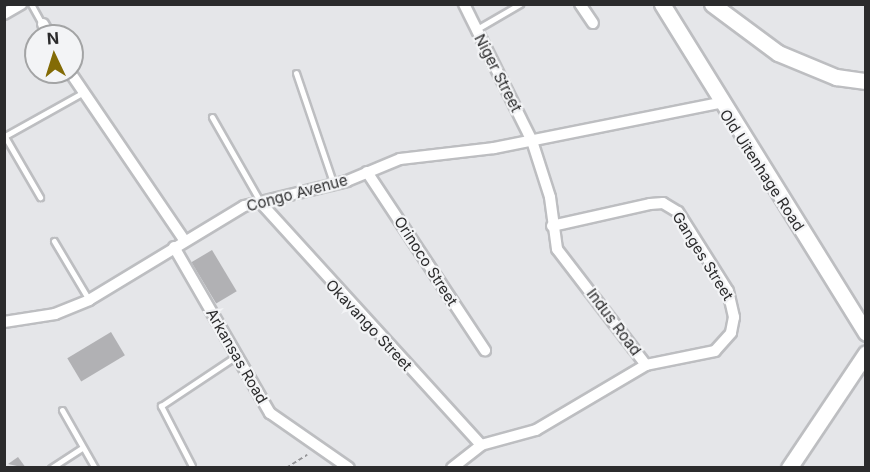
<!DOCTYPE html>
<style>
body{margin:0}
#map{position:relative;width:870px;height:472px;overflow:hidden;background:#e5e6e9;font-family:Inter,sans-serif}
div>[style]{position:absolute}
.building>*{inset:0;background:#b1b1b4;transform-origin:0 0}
.path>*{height:2px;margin-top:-1px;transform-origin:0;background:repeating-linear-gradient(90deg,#959598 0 4.5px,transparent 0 7.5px)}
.roads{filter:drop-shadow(2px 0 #bdbec1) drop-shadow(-2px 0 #bdbec1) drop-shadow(0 2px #bdbec1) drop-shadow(0 -2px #bdbec1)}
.lane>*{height:5px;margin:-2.5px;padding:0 2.5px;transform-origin:2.5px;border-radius:2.5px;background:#fff}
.street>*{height:10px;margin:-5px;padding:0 5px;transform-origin:5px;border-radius:5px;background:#fff}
.secondary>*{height:15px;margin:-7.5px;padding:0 7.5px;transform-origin:7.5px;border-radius:7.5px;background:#fff}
span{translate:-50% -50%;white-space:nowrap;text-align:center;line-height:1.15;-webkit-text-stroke:4.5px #f3f4f6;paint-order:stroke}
.street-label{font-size:15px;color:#2b2b2c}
.frame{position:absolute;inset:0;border:6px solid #2b2b2c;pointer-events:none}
.north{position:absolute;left:24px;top:24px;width:60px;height:60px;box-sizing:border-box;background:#f3f4f6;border:2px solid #a3a4a5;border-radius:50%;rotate:356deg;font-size:16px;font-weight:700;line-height:24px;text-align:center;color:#2b2b2c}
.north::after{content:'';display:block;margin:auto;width:21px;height:27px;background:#836b06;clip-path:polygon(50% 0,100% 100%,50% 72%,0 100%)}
</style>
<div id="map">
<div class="building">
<i style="left:212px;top:250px;width:48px;height:24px;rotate:59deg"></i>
<i style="left:111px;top:332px;width:27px;height:51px;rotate:59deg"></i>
<i style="clip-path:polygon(18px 457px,26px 468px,8px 464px)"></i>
</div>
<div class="path">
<i style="left:286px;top:468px;width:25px;rotate:-32deg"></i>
</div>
<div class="roads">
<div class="lane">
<i style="left:31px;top:4px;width:23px;rotate:61deg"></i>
<i style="left:477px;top:29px;width:50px;rotate:-30.2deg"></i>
<i style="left:296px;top:73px;width:118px;rotate:71.3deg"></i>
<i style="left:212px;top:117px;width:97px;rotate:60.3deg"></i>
<i style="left:4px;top:135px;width:72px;rotate:59.9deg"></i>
<i style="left:5px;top:136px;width:88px;rotate:-29.2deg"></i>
<i style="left:54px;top:241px;width:69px;rotate:59.3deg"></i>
<i style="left:62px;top:410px;width:67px;rotate:60.4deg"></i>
<i style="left:192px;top:466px;width:68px;rotate:-117.3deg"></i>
<i style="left:161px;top:406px;width:90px;rotate:-33.7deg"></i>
<i style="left:51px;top:468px;width:37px;rotate:-33deg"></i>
</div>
<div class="street">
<i style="left:580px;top:4px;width:23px;rotate:56deg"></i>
<i style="left:4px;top:14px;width:20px;rotate:-30deg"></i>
<i style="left:43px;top:24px;width:14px;rotate:60deg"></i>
<i style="left:70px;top:72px;width:204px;rotate:55.8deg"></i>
<i style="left:367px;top:172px;width:214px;rotate:56.5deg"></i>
<i style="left:260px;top:202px;width:328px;rotate:47.7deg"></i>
<i style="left:552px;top:226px;width:100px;rotate:-12.7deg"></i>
<i style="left:650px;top:204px;width:13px;rotate:-4deg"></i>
<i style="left:663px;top:203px;width:17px;rotate:31deg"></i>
<i style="left:678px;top:212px;width:93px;rotate:57.7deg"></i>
<i style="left:728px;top:291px;width:27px;rotate:77deg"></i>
<i style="left:734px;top:317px;width:16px;rotate:101deg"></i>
<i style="left:731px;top:333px;width:24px;rotate:132deg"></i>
<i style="left:715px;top:351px;width:70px;rotate:168.5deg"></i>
<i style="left:174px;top:247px;width:192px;rotate:60deg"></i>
<i style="left:270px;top:413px;width:96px;rotate:34.8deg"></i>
<i style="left:4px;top:322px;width:52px;rotate:-8.9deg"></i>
<i style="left:55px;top:314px;width:37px;rotate:-22deg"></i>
<i style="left:89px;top:300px;width:181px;rotate:-31.2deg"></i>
<i style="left:244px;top:206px;width:106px;rotate:-13.6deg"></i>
<i style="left:347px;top:181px;width:57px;rotate:-22.5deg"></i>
<i style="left:400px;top:159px;width:95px;rotate:-6.7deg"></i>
<i style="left:494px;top:148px;width:229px;rotate:-11.3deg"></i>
<i style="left:452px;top:468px;width:37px;rotate:-38deg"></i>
<i style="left:481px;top:445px;width:57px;rotate:-15.3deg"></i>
<i style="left:536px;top:430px;width:128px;rotate:-30.6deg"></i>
<i style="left:646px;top:365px;width:146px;rotate:-127.5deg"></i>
<i style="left:557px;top:249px;width:52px;rotate:-97.7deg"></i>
<i style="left:550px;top:197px;width:59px;rotate:-107.8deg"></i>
<i style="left:532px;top:141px;width:153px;rotate:-116.4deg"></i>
</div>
<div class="secondary">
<i style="left:662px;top:4px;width:387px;rotate:58.2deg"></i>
<i style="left:712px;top:4px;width:82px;rotate:36.6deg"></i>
<i style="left:778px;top:53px;width:63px;rotate:22.5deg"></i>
<i style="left:836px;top:77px;width:30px;rotate:8deg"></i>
<i style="left:789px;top:468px;width:138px;rotate:-56.2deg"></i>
</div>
</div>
<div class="street-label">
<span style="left:498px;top:73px;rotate:63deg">Niger Street</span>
<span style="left:762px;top:170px;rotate:57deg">Old Uitenhage Road</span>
<span style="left:297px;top:193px;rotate:-15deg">Congo Avenue</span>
<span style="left:703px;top:256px;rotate:58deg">Ganges Street</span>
<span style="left:426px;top:261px;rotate:57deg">Orinoco Street</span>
<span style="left:614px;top:322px;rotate:53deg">Indus Road</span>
<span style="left:369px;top:325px;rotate:47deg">Okavango Street</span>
<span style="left:237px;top:356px;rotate:60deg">Arkansas Road</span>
</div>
<div class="frame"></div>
<div class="north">N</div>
</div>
